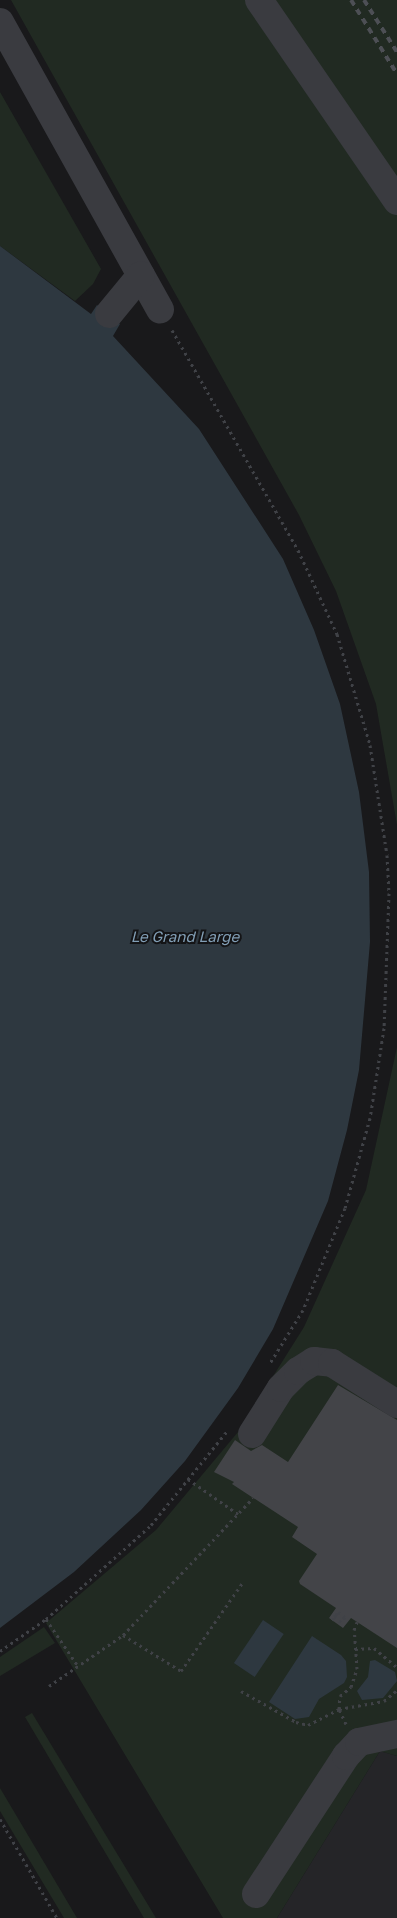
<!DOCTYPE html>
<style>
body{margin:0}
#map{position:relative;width:397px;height:1918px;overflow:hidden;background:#19191b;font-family:"Golos Text",sans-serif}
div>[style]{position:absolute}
.built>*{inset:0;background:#252528}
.green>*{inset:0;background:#212a22}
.water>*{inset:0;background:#2e3840;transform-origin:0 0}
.building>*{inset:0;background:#434448}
.path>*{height:3px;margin-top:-1.5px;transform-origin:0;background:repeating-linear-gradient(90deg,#404247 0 2.5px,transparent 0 6.5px)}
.minor>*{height:28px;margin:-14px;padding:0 14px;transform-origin:14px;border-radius:14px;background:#3a3b40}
.rail>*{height:4px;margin-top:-2px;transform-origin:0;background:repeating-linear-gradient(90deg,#4d4f55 0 6px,transparent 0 11px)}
span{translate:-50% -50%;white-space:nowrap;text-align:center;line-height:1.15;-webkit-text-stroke:4px #141416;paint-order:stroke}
.water-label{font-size:15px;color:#829fb6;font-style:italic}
</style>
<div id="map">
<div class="built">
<i style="clip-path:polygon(380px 1751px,397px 1756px,397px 1918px,277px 1918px)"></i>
</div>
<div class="green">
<i style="clip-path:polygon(11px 0,397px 0,397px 825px,376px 704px,336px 591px,299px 515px)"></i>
<i style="clip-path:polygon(0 92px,101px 269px,93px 284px,75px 301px,0 246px)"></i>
<i style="clip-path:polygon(397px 1047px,397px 1756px,380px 1751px,277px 1918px,223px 1918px,46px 1623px,156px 1530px,238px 1432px,304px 1327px,366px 1190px)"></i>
<i style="clip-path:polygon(44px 1627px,55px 1643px,0 1676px,0 1657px)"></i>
<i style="clip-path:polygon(32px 1713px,156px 1918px,144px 1918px,25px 1717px)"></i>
<i style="clip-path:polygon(0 1788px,77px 1918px,64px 1918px,0 1811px)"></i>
</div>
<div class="water">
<i style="clip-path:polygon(0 246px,91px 314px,97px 305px,120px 324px,113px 336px,199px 429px,283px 559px,314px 630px,340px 704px,359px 792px,369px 872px,370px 942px,359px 1070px,347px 1130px,328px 1201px,273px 1329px,238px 1388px,185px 1461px,141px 1510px,74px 1572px,0 1628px)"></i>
<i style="left:263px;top:1620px;width:25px;height:52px;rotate:34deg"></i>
<i style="clip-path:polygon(312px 1636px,341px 1655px,346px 1661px,347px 1677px,344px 1683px,319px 1699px,309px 1717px,295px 1719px,269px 1702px)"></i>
<i style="clip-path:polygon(375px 1660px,395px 1672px,397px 1681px,383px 1698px,362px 1700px,357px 1691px,368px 1677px,370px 1661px)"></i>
</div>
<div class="building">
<i style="clip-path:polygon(338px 1385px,397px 1420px,397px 1648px,351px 1618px,343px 1628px,329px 1618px,336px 1608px,300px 1584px,299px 1581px,317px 1554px,292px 1537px,298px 1527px,232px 1484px,234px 1482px,214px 1472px,235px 1440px,251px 1451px,262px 1445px,288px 1462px)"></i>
</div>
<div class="path">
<i style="left:172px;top:330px;width:254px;rotate:60.2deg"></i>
<i style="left:298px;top:550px;width:93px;rotate:65.1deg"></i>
<i style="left:337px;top:634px;width:116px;rotate:73.4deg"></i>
<i style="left:370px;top:745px;width:111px;rotate:81.2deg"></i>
<i style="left:387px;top:855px;width:38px;rotate:87deg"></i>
<i style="left:389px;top:893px;width:135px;rotate:92.1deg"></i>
<i style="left:384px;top:1028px;width:91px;rotate:98.8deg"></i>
<i style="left:370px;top:1118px;width:93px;rotate:105.5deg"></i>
<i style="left:345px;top:1208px;width:110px;rotate:112.4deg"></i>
<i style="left:303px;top:1310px;width:62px;rotate:121.9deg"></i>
<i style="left:188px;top:1479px;width:61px;rotate:35deg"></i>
<i style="left:46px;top:1619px;width:57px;rotate:55.8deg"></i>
<i style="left:332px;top:1620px;width:10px;rotate:-53deg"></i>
<i style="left:338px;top:1612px;width:9px;rotate:36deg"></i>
<i style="left:345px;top:1617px;width:6px;rotate:129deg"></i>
<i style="left:341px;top:1622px;width:9px;rotate:-144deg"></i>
<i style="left:334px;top:1617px;width:6px;rotate:-51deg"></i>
<i style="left:338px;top:1612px;width:9px;rotate:36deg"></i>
<i style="left:345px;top:1617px;width:6px;rotate:129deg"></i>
<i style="left:341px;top:1622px;width:9px;rotate:-144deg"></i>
<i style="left:334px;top:1617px;width:6px;rotate:-51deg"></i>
<i style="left:123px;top:1635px;width:68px;rotate:31.8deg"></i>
<i style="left:181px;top:1671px;width:108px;rotate:-55.1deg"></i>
<i style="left:355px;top:1649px;width:19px;rotate:-3deg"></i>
<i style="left:374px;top:1648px;width:30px;rotate:40deg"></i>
<i style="left:0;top:1651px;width:56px;rotate:-34.8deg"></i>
<i style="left:46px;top:1619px;width:141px;rotate:-41.8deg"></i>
<i style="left:151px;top:1525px;width:122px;rotate:-51deg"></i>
<i style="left:49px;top:1686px;width:90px;rotate:-34.6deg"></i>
<i style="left:123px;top:1635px;width:189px;rotate:-46.5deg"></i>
<i style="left:241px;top:1691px;width:63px;rotate:29.4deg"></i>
<i style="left:296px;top:1722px;width:12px;rotate:14deg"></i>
<i style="left:308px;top:1725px;width:35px;rotate:-27deg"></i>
<i style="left:339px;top:1709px;width:13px;rotate:-86deg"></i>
<i style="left:340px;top:1696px;width:14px;rotate:-39deg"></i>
<i style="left:351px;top:1687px;width:19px;rotate:-72deg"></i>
<i style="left:357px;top:1669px;width:39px;rotate:-94deg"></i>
<i style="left:354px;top:1630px;width:9px;rotate:-69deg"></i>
<i style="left:346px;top:1724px;width:17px;rotate:-115deg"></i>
<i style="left:339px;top:1709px;width:46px;rotate:-10.1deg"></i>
<i style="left:384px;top:1701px;width:17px;rotate:-40deg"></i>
<i style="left:0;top:1819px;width:114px;rotate:60.1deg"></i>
</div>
<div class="minor">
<i style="left:259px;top:0;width:244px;rotate:55.5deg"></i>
<i style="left:0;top:22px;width:329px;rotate:60.9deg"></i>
<i style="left:109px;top:314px;width:50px;rotate:-50.6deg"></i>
<i style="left:252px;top:1434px;width:54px;rotate:-57.8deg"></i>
<i style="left:281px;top:1388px;width:24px;rotate:-45deg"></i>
<i style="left:298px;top:1371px;width:19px;rotate:-32deg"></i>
<i style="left:314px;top:1361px;width:18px;rotate:6deg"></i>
<i style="left:332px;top:1363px;width:77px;rotate:32.2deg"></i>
<i style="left:256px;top:1894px;width:165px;rotate:-56.9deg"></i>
<i style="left:346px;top:1756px;width:19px;rotate:-47deg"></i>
<i style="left:359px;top:1742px;width:39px;rotate:-12deg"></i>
</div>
<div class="rail">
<i style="left:351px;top:0;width:87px;rotate:58.1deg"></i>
<i style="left:364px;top:0;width:62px;rotate:57.6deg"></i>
</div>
<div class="water-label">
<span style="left:185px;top:937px">Le Grand Large</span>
</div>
</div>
